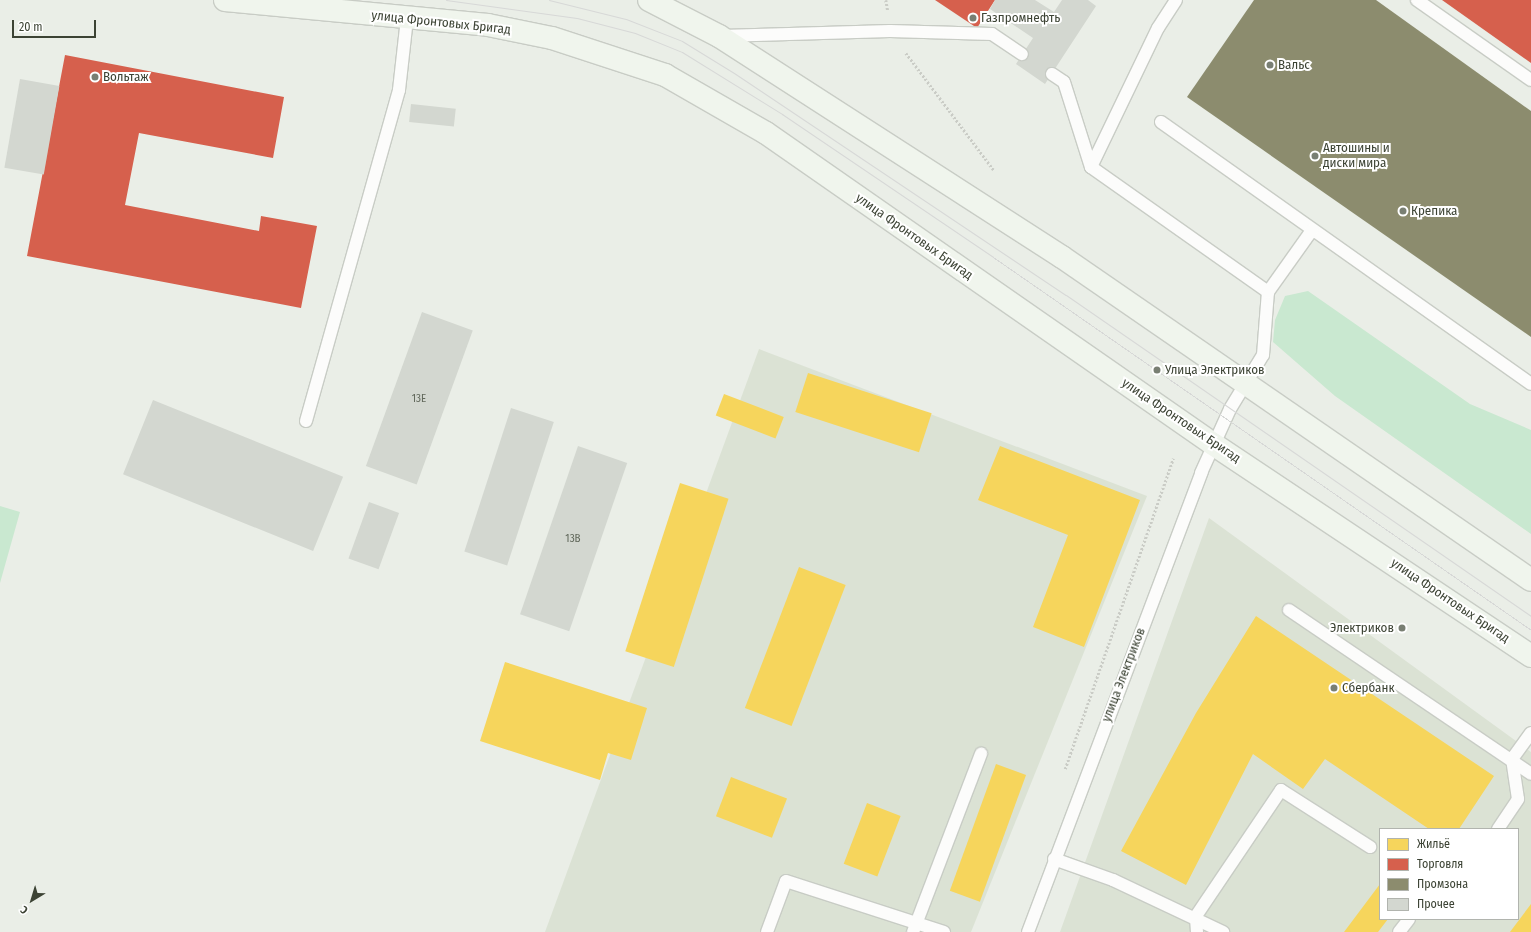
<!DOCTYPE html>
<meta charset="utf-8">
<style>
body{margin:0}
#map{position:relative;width:1531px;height:932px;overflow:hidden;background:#eaeee7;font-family:"Fira Sans Condensed",sans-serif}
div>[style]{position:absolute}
.residential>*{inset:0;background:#dbe2d4}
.green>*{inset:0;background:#c9e8d0}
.homes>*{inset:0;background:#f6d55c;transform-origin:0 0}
.shops>*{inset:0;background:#d6604d}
.industry>*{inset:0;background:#8c8c6e}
.building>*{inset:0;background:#d3d7d0;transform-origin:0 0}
.path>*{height:2.5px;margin-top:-1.25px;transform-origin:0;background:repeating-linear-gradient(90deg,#caccc6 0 2px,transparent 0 4px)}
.roads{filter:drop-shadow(1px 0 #c8ccc5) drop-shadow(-1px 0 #c8ccc5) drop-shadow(0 1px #c8ccc5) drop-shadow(0 -1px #c8ccc5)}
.service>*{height:12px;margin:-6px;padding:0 6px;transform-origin:6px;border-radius:6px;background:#fcfcfb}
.secondary>*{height:22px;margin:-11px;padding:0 11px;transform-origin:11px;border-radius:11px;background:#f0f5ed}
.tram>*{height:1px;margin:-0.5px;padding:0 0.5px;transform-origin:0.5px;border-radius:0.5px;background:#d7d8d7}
.dots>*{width:11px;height:11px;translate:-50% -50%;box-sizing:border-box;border:2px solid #fff;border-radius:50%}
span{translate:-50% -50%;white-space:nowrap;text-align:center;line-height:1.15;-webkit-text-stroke:4px #fff;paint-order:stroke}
.number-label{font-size:11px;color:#62695c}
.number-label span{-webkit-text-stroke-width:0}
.poi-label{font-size:13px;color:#3c4334}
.left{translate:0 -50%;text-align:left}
.right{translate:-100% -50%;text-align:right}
.street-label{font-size:13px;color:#3c4334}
.legend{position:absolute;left:1379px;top:828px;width:140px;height:92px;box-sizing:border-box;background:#fff;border:1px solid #b1b4ae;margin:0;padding:5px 7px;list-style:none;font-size:12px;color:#3c4334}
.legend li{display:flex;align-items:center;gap:8px;height:20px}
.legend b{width:20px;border:1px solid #b1b4ae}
.north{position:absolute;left:12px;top:880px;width:40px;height:40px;-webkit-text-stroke:3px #fff;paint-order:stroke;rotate:218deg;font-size:11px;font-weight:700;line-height:16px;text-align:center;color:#3c4334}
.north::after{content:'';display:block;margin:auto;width:14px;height:18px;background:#3c4334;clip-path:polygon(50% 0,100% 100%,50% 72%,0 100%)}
.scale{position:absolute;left:12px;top:20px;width:84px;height:18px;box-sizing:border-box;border:2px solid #3c4334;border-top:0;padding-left:5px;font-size:12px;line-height:14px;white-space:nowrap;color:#3c4334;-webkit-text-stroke:3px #fff;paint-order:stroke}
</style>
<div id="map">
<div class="residential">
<i style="clip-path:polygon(759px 349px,1147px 496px,971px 932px,545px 932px)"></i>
<i style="clip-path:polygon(evenodd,1209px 518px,1531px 752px,1531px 932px,1060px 932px,1209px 518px,1380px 829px,1518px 829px,1518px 919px,1380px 919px,1380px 829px)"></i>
</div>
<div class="green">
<i style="clip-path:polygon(1308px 291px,1470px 404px,1531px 430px,1531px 534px,1335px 396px,1273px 342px,1275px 320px,1285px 296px)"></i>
<i style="clip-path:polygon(0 506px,20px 512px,0 583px)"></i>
</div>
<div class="homes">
<i style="left:808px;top:373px;width:130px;height:41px;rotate:18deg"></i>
<i style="left:724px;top:394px;width:64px;height:23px;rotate:21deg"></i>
<i style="clip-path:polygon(1000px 446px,1140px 500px,1084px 647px,1033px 627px,1068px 535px,978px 500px)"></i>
<i style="left:680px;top:483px;width:51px;height:177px;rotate:18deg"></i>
<i style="left:799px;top:567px;width:50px;height:151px;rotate:21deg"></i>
<i style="clip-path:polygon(1256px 616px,1494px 776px,1459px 829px,1429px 829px,1325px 759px,1303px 789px,1253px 754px,1186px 885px,1121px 851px,1196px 713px)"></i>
<i style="clip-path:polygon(505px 662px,647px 708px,631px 760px,608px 753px,600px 780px,480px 741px)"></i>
<i style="left:996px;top:764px;width:32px;height:135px;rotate:20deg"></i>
<i style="left:731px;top:777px;width:60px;height:42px;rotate:21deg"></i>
<i style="left:867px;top:803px;width:36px;height:65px;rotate:21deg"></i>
<i style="clip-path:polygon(1380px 884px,1380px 919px,1388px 919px,1378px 932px,1344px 932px)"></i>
<i style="clip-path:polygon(1531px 904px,1531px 932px,1510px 932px)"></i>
</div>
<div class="shops">
<i style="clip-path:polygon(935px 0,995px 0,977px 28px)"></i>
<i style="clip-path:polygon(1442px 0,1531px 0,1531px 63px)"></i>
<i style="clip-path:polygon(65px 55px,284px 97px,273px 158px,139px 133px,125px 205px,259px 231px,261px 216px,317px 226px,301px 308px,27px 256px)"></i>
</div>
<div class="industry">
<i style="clip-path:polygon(1254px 0,1376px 0,1531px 111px,1531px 337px,1187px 97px)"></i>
</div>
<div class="building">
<i style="clip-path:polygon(995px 0,1035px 0,1054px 12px,1062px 0,1088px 0,1096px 6px,1045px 84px,1016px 64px,1033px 38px,990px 9px)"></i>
<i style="left:20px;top:79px;width:40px;height:90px;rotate:10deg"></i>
<i style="left:411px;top:104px;width:45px;height:18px;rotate:6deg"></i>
<i style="left:422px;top:312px;width:54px;height:164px;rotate:20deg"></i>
<i style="left:153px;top:400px;width:205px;height:80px;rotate:22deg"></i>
<i style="left:511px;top:408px;width:45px;height:151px;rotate:18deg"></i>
<i style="left:578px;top:446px;width:52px;height:178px;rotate:19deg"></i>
<i style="left:369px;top:502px;width:32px;height:60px;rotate:20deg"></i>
</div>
<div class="path">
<i style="left:886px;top:0;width:11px;rotate:80deg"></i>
<i style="left:906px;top:53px;width:146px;rotate:53.1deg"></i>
<i style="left:1065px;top:769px;width:329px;rotate:-70.8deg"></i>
</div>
<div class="roads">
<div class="service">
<i style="left:1417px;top:0;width:139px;rotate:35.1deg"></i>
<i style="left:722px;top:36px;width:168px;rotate:-1.7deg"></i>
<i style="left:890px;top:31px;width:102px;rotate:1.7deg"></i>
<i style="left:992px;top:34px;width:36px;rotate:34deg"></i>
<i style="left:1052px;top:74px;width:14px;rotate:34deg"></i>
<i style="left:1064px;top:82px;width:89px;rotate:72.4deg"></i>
<i style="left:1091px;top:167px;width:217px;rotate:35.2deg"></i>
<i style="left:1161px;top:122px;width:453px;rotate:35.3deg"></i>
<i style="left:1091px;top:167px;width:154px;rotate:-64.3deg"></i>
<i style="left:1158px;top:28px;width:33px;rotate:-57deg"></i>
<i style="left:306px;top:421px;width:344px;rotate:-74.3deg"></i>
<i style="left:399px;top:90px;width:71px;rotate:-83.6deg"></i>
<i style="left:1289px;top:610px;width:292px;rotate:34.1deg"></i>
<i style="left:1498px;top:829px;width:36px;rotate:-56deg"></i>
<i style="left:1518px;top:799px;width:40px;rotate:-98.5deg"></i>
<i style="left:1512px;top:759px;width:32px;rotate:-54deg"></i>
<i style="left:1054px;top:859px;width:63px;rotate:19.6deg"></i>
<i style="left:1113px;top:880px;width:122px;rotate:25.3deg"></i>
<i style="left:767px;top:932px;width:54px;rotate:-69.6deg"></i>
<i style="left:786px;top:881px;width:166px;rotate:17.9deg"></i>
<i style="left:913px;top:932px;width:191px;rotate:-69.1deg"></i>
<i style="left:1028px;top:932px;width:491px;rotate:-69.3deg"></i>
<i style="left:1201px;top:473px;width:70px;rotate:-65.6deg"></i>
<i style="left:1230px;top:409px;width:63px;rotate:-58.6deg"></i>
<i style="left:1263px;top:355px;width:63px;rotate:-85.5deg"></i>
<i style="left:1268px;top:292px;width:76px;rotate:-54.6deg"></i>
<i style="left:1197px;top:932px;width:16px;rotate:-94deg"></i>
<i style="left:1196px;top:916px;width:152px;rotate:-56deg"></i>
<i style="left:1281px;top:790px;width:106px;rotate:32.6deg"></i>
<i style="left:1399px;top:932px;width:16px;rotate:-52deg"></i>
</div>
<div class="secondary">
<i style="left:225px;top:0;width:264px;rotate:5.4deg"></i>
<i style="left:488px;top:25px;width:65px;rotate:11.5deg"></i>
<i style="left:552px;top:38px;width:119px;rotate:18.1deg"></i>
<i style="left:665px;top:75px;width:116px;rotate:29.9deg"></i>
<i style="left:766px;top:133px;width:545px;rotate:34.83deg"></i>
<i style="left:1213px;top:444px;width:382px;rotate:33.7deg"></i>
<i style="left:649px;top:0;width:79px;rotate:27.2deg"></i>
<i style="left:719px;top:36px;width:408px;rotate:32.8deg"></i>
<i style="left:1062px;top:257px;width:569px;rotate:34.56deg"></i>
</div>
</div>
<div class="tram">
<i style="left:446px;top:0;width:132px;rotate:7.8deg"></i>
<i style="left:577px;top:18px;width:60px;rotate:14.5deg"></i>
<i style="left:635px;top:33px;width:51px;rotate:22deg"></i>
<i style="left:682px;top:52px;width:118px;rotate:31.8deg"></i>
<i style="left:782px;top:114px;width:255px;rotate:34.1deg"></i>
<i style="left:993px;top:257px;width:655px;rotate:34.73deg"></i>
<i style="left:549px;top:0;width:79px;rotate:13.9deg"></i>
<i style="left:626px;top:19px;width:60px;rotate:21.4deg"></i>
<i style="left:682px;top:41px;width:61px;rotate:31.6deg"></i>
<i style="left:734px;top:73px;width:399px;rotate:33.8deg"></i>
<i style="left:1066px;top:295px;width:565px;rotate:34.62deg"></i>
</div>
<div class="dots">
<i style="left:973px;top:18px;background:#797f73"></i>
<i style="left:1270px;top:65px;background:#797f73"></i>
<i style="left:95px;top:77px;background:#797f73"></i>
<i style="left:1315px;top:156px;background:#797f73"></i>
<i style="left:1403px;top:211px;background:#797f73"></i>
<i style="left:1157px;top:370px;background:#797f73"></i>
<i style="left:1402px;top:628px;background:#797f73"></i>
<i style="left:1334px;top:688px;background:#797f73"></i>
</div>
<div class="number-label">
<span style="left:419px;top:399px">13Е</span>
<span style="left:573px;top:539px">13В</span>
</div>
<div class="poi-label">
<span class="left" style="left:981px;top:18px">Газпромнефть</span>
<span class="left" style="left:1278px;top:65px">Вальс</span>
<span class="left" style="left:103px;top:77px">Вольтаж</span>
<span class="left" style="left:1323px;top:156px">Автошины и<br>диски мира</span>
<span class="left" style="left:1411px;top:211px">Крепика</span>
<span class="left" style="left:1165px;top:370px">Улица Электриков</span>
<span class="right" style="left:1394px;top:628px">Электриков</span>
<span class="left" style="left:1342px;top:688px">Сбербанк</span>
</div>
<div class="street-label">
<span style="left:441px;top:23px;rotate:6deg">улица Фронтовых Бригад</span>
<span style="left:914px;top:237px;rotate:35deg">улица Фронтовых Бригад</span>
<span style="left:1181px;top:421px;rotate:34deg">улица Фронтовых Бригад</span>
<span style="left:1450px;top:601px;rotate:34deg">улица Фронтовых Бригад</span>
<span style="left:1124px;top:675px;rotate:-69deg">улица Электриков</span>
</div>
<ul class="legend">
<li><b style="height:11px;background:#f6d55c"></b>Жильё</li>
<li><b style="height:11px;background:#d6604d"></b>Торговля</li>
<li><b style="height:11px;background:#8c8c6e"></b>Промзона</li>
<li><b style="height:11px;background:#d3d7d0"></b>Прочее</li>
</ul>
<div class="north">С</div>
<div class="scale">20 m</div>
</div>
